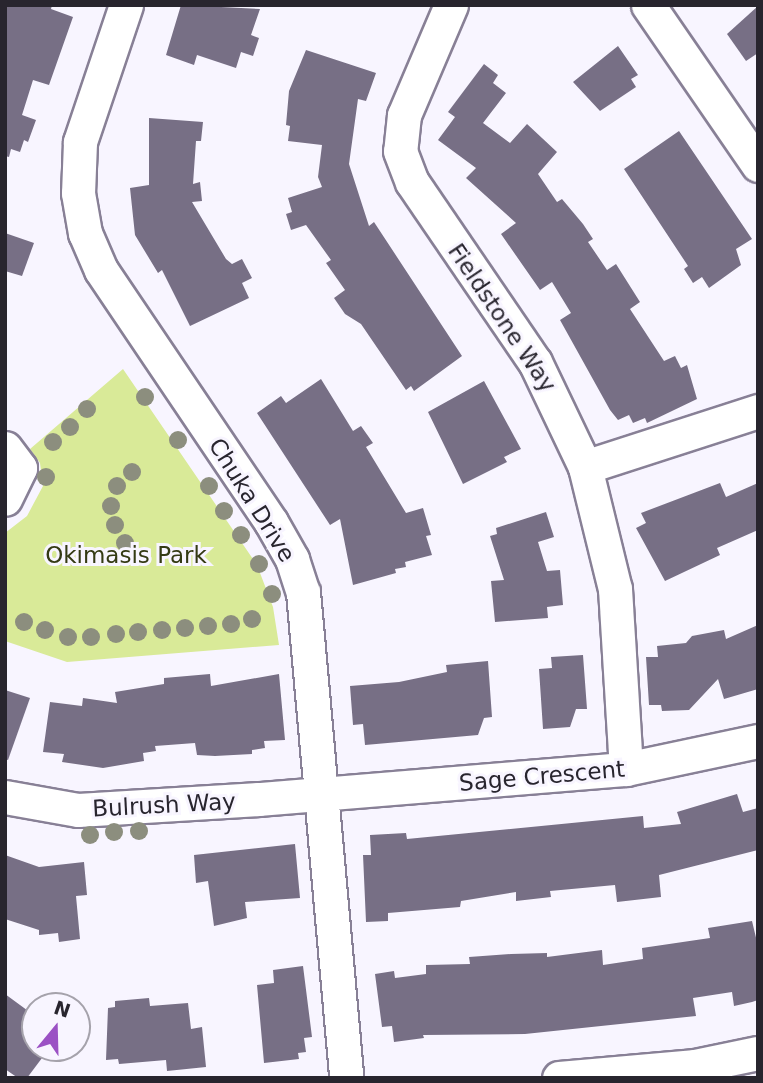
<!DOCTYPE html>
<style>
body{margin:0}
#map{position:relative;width:763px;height:1083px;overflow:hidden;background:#f8f5ff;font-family:"DejaVu Sans",sans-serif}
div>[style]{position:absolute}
.green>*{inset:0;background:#d9ea98}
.building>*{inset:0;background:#776f85}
.roads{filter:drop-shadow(2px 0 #888096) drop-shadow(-2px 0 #888096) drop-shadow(0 2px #888096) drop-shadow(0 -2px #888096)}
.minor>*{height:33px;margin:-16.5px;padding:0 16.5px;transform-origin:16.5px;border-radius:16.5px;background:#fff}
.trees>*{width:18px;height:18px;margin:-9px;border-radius:50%;background:#8c8e7e}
span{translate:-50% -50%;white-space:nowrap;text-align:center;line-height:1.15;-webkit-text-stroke:6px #f8f5ff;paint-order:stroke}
.street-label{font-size:23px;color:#28252e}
.park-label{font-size:23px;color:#343a14}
.frame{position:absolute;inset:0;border:7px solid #28252e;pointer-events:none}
.north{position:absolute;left:21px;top:992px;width:70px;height:70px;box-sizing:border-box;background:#f8f5ff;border:2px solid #a5a2ab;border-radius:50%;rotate:19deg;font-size:19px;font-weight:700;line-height:28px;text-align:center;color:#28252e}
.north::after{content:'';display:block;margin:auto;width:24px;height:32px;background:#9b51c4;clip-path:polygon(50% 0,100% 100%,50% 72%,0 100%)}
</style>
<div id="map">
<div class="green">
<i style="clip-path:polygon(123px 369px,257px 565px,273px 607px,279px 645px,67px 662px,5px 641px,5px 533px,27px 516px,43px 486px,40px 463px,30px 449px)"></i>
</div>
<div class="building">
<i style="clip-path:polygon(5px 5px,52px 5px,51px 9px,73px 17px,49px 85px,33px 80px,22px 115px,36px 120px,28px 142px,24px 140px,20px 152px,11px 149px,9px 157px,5px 156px)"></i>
<i style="clip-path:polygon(181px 5px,260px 9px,251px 35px,259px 38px,253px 56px,241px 52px,236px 68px,197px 55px,194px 65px,166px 55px)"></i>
<i style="clip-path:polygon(758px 6px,758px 53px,746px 61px,727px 34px)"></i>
<i style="clip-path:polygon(618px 46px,638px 75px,631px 79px,636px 87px,600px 111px,573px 82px)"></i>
<i style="clip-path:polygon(306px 50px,376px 73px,366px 101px,358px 99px,349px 164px,369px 226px,374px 222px,462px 356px,414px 391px,411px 386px,406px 390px,361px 324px,345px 314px,334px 298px,345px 290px,326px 263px,331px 260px,306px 225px,291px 230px,286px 214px,292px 212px,288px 198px,322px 187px,318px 177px,322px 145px,288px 141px,290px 126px,286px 125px,289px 91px)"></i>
<i style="clip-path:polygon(484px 64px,498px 75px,493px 83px,506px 93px,483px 123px,510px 143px,527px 124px,557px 152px,538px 174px,557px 202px,562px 199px,583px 224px,593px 239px,588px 242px,607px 270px,616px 264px,640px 302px,630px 309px,664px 361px,675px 356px,681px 368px,687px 365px,697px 399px,647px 423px,645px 418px,633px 423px,629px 415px,618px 420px,610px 410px,560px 320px,571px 313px,552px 282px,540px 290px,501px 234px,516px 223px,466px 178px,476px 168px,438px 140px,455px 117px,448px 112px)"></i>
<i style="clip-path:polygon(149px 118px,203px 122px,201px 141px,196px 141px,193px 184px,200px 182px,202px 201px,192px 202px,226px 259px,232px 264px,242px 259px,252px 278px,242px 283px,249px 298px,190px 326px,162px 270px,158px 273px,135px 235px,130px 188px,149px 185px)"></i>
<i style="clip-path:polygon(679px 131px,752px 239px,736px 249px,741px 265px,709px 288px,702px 277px,693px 283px,684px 269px,688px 266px,624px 169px)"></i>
<i style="clip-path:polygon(5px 233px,34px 243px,22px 276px,5px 271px)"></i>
<i style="clip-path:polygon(321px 379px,353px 431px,361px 426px,373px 443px,366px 447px,406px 513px,423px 508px,431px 535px,426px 536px,432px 555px,405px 562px,406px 567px,395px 569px,396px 573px,353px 585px,340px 519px,330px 525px,257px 413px,281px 396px,286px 403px)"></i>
<i style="clip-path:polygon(484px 381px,521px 449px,504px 457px,507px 462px,463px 484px,428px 412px)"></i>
<i style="clip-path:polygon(720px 483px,726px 497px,758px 483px,758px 530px,717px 548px,720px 555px,665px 581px,636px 528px,646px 523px,641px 513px)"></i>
<i style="clip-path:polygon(546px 512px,554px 537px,538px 542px,547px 571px,560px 570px,563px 605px,547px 607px,548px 618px,495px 622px,491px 581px,504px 580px,490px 536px,497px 534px,496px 528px)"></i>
<i style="clip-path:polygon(758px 625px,758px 689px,724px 699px,718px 679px,689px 710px,662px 711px,661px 705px,649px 705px,646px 657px,658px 657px,657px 646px,686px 643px,692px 636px,724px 630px,726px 639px)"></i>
<i style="clip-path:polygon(583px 655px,587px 709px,576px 709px,570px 727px,543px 729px,539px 669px,552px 668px,551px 657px)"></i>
<i style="clip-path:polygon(488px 661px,492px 717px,484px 718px,478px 735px,365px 745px,363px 724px,353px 725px,350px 686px,399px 682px,447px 672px,446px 665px)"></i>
<i style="clip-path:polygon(210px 674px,211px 686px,279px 674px,285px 740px,264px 741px,265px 748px,252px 750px,252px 754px,215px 756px,197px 755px,195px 743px,155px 746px,156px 751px,143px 753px,144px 761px,103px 768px,62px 762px,64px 754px,43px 752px,50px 702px,82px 706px,83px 698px,117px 703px,115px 692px,164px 684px,164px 678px)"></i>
<i style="clip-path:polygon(5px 690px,30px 698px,8px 760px,5px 759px)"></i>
<i style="clip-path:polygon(737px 794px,743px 812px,758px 808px,758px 850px,659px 875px,661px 897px,617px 902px,615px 885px,550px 891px,551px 897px,516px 901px,516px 892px,461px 901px,460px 907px,388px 913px,388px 921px,366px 922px,363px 855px,371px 855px,370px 835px,406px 833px,407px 839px,643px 816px,644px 828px,681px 824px,677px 812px)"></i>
<i style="clip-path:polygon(295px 844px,300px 898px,245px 902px,247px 918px,214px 926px,208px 881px,196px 883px,194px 855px)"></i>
<i style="clip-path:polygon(5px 855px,39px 867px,84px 862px,87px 895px,76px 896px,80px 939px,59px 942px,58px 933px,39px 935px,39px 930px,5px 919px)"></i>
<i style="clip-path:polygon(752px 921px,758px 946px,758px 1000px,752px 1002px,734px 1006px,732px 992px,693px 998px,696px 1016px,525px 1034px,423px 1035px,424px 1038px,394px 1042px,392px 1026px,382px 1027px,375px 974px,394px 971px,395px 978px,426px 974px,426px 965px,470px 964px,469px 957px,511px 954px,547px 953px,547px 957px,602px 950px,603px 965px,643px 959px,642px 948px,710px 938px,708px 928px)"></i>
<i style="clip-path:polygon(303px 966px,312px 1037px,304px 1038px,306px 1052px,298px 1053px,299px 1059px,264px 1063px,257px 985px,274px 983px,273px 970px)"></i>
<i style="clip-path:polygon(5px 994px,35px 1016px,35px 1048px,45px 1054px,27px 1078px,18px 1078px,5px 1069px)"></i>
<i style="clip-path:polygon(149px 998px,150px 1006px,188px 1003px,191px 1029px,202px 1027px,206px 1067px,167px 1071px,166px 1060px,119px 1064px,118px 1059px,106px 1060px,108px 1008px,115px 1007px,115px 1001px)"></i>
</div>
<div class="roads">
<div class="minor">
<i style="left:126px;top:5px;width:145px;rotate:108.6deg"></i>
<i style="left:80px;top:142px;width:51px;rotate:92.2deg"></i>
<i style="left:78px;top:193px;width:41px;rotate:80.1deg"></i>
<i style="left:85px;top:233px;width:40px;rotate:66.6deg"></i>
<i style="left:101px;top:270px;width:304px;rotate:56deg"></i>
<i style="left:271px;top:522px;width:43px;rotate:60.4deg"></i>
<i style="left:292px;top:559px;width:35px;rotate:72deg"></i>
<i style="left:303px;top:592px;width:488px;rotate:84.9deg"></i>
<i style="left:451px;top:5px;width:120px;rotate:113.1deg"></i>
<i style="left:404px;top:115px;width:36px;rotate:96deg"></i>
<i style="left:400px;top:151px;width:33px;rotate:69deg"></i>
<i style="left:412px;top:182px;width:218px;rotate:55.7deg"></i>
<i style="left:535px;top:362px;width:116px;rotate:64.5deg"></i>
<i style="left:585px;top:467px;width:126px;rotate:76.2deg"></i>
<i style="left:615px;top:589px;width:180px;rotate:86.5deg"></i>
<i style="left:648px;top:5px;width:194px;rotate:55.5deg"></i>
<i style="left:5px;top:448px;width:25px;rotate:53deg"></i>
<i style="left:20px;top:468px;width:34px;rotate:116deg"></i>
<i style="left:585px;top:467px;width:182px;rotate:-17.9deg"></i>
<i style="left:5px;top:797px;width:74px;rotate:10.1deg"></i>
<i style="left:78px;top:810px;width:181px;rotate:-3.5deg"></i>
<i style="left:259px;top:799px;width:368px;rotate:-4.7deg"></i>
<i style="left:626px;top:769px;width:135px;rotate:-12deg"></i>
<i style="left:559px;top:1078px;width:137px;rotate:-5deg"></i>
<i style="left:695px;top:1066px;width:64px;rotate:-11.7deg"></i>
</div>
</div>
<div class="trees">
<i style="left:145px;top:397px"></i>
<i style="left:87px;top:409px"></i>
<i style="left:70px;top:427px"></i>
<i style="left:178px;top:440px"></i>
<i style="left:53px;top:442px"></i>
<i style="left:132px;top:472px"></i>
<i style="left:46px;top:477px"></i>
<i style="left:117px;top:486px"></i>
<i style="left:209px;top:486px"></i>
<i style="left:111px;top:506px"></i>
<i style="left:224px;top:511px"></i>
<i style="left:115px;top:525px"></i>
<i style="left:241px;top:535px"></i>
<i style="left:125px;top:543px"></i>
<i style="left:259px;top:564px"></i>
<i style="left:272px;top:594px"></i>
<i style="left:252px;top:619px"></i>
<i style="left:24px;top:622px"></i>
<i style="left:231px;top:624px"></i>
<i style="left:208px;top:626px"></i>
<i style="left:185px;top:628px"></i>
<i style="left:45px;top:630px"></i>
<i style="left:162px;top:630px"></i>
<i style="left:138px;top:632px"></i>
<i style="left:116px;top:634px"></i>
<i style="left:68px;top:637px"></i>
<i style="left:91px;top:637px"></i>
<i style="left:139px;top:831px"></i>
<i style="left:114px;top:832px"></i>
<i style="left:90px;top:835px"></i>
</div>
<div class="street-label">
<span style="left:502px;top:318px;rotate:56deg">Fieldstone Way</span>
<span style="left:252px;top:500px;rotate:58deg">Chuka Drive</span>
<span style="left:542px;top:776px;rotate:-5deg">Sage Crescent</span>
<span style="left:164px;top:805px;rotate:-3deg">Bulrush Way</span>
</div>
<div class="park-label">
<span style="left:126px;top:555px">Okimasis Park</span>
</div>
<div class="frame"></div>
<div class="north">N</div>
</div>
